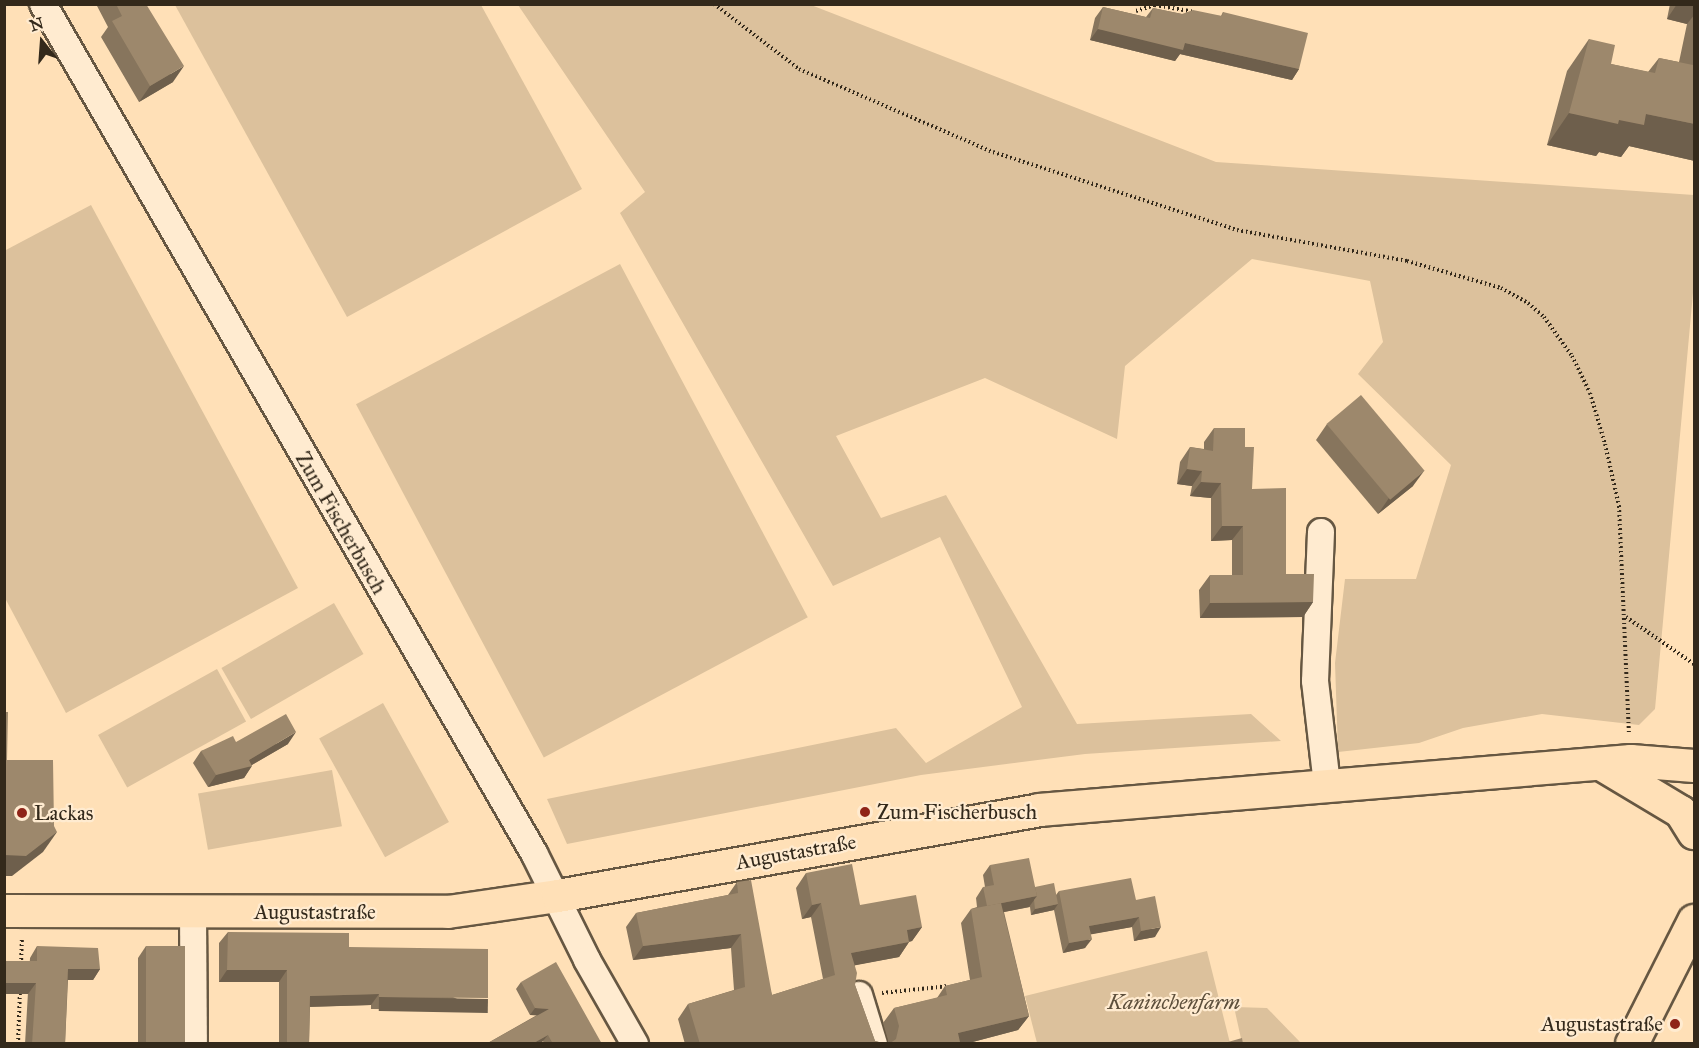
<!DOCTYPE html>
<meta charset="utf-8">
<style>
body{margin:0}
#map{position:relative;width:1699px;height:1048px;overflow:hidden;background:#ffe0b7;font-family:"IM FELL Great Primer",serif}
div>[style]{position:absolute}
.green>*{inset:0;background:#dcc19c;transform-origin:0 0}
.path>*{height:4px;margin-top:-2px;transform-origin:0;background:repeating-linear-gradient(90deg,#33291b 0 1.5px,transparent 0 4.5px)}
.roads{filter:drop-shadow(2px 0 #665742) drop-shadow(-2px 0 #665742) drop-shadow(0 2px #665742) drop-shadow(0 -2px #665742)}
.minor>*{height:26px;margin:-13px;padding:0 13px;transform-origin:13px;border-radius:13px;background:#ffebd0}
.major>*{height:32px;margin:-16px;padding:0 16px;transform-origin:16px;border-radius:16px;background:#ffe0b7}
.wall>*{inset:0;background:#87755d}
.shaded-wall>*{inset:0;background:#6e5f4c;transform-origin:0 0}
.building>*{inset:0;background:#9d886c;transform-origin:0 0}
.dots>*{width:16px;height:16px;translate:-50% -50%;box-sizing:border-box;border:3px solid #ffebd0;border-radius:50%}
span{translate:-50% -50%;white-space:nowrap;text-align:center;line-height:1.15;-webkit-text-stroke:4.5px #ffebd0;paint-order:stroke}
.street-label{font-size:21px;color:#33291b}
.poi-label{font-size:21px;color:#33291b}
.left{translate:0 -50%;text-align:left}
.right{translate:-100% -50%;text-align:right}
.park-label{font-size:21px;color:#5d4f3b;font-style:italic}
.frame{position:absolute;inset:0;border:6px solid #33291b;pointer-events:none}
.north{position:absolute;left:12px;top:12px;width:60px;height:60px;-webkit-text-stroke:4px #ffebd0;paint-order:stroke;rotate:343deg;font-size:16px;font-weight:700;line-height:24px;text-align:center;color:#33291b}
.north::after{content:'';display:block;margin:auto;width:21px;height:27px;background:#33291b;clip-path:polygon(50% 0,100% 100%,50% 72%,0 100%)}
</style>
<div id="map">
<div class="green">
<i style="clip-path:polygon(175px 5px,481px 5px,582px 189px,347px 317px)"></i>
<i style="clip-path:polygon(518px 5px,811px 5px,1216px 162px,1694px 195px,1694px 282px,1655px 709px,1639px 725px,1542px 714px,1463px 728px,1419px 743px,1338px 752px,1335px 663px,1345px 579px,1416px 579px,1451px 465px,1358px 374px,1383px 342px,1370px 281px,1252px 259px,1125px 366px,1117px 439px,985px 378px,836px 436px,881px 518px,946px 495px,1077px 724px,1251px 714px,1281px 741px,1085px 754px,921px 775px,567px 844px,547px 799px,896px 728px,926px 763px,1022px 707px,940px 537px,833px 586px,620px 213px,645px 192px)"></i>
<i style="clip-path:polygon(91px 205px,298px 588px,66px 713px,5px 598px,4px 251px)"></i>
<i style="left:620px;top:264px;width:400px;height:299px;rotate:62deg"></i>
<i style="left:334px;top:603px;width:59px;height:130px;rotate:60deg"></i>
<i style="left:217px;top:669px;width:60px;height:136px;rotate:61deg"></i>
<i style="left:383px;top:703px;width:136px;height:73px;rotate:61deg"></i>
<i style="left:332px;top:770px;width:57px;height:136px;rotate:80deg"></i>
<i style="clip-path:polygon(1207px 951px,1230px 1043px,1037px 1043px,1025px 996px)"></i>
<i style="clip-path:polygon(1234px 1007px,1267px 1008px,1301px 1043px,1242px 1043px)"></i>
</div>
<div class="path">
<i style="left:714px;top:4px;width:107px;rotate:37.4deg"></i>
<i style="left:799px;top:69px;width:211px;rotate:23.2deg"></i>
<i style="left:993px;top:152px;width:256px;rotate:17.7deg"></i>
<i style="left:1237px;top:230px;width:173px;rotate:10.3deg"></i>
<i style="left:1407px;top:261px;width:98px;rotate:16deg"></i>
<i style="left:1501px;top:288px;width:31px;rotate:29deg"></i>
<i style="left:1528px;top:303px;width:21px;rotate:41deg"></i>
<i style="left:1544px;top:317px;width:48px;rotate:54.3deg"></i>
<i style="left:1572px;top:356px;width:41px;rotate:64.1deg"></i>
<i style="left:1590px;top:393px;width:53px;rotate:73.6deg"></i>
<i style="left:1605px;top:444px;width:64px;rotate:77.3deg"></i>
<i style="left:1619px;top:506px;width:228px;rotate:87.5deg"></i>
<i style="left:1136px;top:11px;width:20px;rotate:-18deg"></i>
<i style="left:1155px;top:5px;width:39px;rotate:10deg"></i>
<i style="left:1626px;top:617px;width:83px;rotate:34.7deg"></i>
<i style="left:21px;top:964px;width:26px;rotate:-88deg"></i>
<i style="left:882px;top:993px;width:67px;rotate:-6deg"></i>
<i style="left:18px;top:1044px;width:55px;rotate:-87.9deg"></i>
</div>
<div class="roads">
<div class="minor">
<i style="left:43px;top:4px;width:981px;rotate:59.96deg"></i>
<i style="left:534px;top:853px;width:119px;rotate:63.6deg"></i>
<i style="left:587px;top:960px;width:97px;rotate:60.3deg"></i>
<i style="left:1321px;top:532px;width:149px;rotate:92.3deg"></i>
<i style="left:1315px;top:681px;width:104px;rotate:83.4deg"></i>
<i style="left:193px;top:913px;width:131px;rotate:89.6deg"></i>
<i style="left:859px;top:995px;width:51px;rotate:73deg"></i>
</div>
<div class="major">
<i style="left:1601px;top:764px;width:93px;rotate:31deg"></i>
<i style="left:1681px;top:812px;width:25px;rotate:58deg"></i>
<i style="left:4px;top:911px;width:444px;rotate:0.1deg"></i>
<i style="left:448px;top:912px;width:111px;rotate:-8.3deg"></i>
<i style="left:558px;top:896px;width:489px;rotate:-10.1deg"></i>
<i style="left:1039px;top:810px;width:594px;rotate:-4.73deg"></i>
<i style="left:1631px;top:761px;width:63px;rotate:4.5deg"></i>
<i style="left:1632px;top:1044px;width:138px;rotate:-63.2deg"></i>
</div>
</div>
<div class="wall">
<i style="clip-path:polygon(96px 4px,146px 4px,173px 82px,139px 102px,101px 37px,108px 27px)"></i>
<i style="clip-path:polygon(1670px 4px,1695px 4px,1695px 161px,1629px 146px,1621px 157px,1599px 152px,1596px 156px,1547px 145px,1567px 71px,1589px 39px,1611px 64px,1648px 72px,1659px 58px,1679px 62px,1687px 24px,1667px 19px)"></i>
<i style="clip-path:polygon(1103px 7px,1146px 17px,1153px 8px,1182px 14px,1221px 16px,1223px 12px,1299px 69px,1292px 80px,1180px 54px,1175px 61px,1090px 40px,1095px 18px)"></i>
<i style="clip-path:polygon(1327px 424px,1413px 486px,1378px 514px,1316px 440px)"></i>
<i style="clip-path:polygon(1214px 428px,1245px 447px,1252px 489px,1286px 574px,1313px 602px,1303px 617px,1200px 618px,1199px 590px,1210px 575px,1232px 575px,1232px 540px,1211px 541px,1211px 498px,1190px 496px,1192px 486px,1177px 484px,1180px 462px,1190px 447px,1204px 449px,1204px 442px)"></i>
<i style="clip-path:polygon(236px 742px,288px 744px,252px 765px,244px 778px,208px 787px,193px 763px,201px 751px)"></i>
<i style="clip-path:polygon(990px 865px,1035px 887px,1056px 895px,1059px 891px,1136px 900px,1155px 937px,1134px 941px,1132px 927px,1091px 934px,1085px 948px,1063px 953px,1054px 910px,1031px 915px,1030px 907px,1004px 912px,1029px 1016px,1018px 1030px,965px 1044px,888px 1044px,888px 1040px,883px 1023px,894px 1008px,937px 998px,945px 986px,970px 980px,961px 923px,971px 909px,977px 907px,976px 898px,983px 887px,985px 887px,983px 875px)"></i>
<i style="clip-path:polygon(806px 873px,860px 905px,922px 927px,912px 941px,909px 942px,899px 957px,855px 965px,855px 985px,875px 1041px,887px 1044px,685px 1044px,678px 1019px,688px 1004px,734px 990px,731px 948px,633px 960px,626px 927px,636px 913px,728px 895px,737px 882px,772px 995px,823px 979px,811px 917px,802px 919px,796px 888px)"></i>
<i style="clip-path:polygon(228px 932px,349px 947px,480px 1010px,371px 1009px,371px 1005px,310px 1007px,309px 1044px,279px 1044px,279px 982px,219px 982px,219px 943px)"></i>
<i style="clip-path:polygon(37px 946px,100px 969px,93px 980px,68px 980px,65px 1044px,25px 1044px,30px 958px)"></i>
<i style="clip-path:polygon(146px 946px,185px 1044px,138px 1044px,138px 958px)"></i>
<i style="clip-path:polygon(521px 982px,602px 1044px,544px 1044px,543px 1041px,539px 1044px,486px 1044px,537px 1015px,530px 1015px,516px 989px)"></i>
</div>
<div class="shaded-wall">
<i style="clip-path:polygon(1677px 4px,1695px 4px,1695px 14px,1687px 24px,1667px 19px)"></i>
<i style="clip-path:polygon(1098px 29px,1185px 43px,1299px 69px,1292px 80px,1180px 54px,1175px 61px,1090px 40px)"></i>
<i style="clip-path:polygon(184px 66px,173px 82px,139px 102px,150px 86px)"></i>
<i style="clip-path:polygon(1569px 113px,1619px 120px,1646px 114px,1695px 124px,1695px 161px,1629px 146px,1621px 157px,1599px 152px,1596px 156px,1547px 145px)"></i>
<i style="clip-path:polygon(1187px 469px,1202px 471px,1192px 486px,1177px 484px)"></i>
<i style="clip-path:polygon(1424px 471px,1413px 486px,1378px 514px,1389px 498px)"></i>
<i style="clip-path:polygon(1201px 482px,1221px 483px,1211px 498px,1190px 496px)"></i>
<i style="clip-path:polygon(1222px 526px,1243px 526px,1232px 540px,1211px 541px)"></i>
<i style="clip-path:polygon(1313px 602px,1303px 617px,1200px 618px,1210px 603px)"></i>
<i style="clip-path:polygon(296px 732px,288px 744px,248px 767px,252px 766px,244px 778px,208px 787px,216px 775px,249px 760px)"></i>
<i style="clip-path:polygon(57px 832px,43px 852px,12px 876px,4px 876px,4px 855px)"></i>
<i style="clip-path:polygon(1037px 896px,1029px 907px,979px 917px,987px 906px)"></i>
<i style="clip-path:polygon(821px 903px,811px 917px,802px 919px,812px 905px)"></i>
<i style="clip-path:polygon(1058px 904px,1054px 910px,1031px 915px,1035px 909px)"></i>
<i style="clip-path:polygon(1139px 917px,1132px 927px,1082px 936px,1089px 926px)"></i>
<i style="clip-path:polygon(922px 927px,912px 941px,897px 944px,907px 930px)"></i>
<i style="clip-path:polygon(1161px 927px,1155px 937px,1134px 941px,1141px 931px)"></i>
<i style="clip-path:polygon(741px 934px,731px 948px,633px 960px,643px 946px)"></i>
<i style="clip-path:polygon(1092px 939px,1085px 948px,1063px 953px,1069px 943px)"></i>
<i style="clip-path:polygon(909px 942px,899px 957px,841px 968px,851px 953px)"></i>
<i style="clip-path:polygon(68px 969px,100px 969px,93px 980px,61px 980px)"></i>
<i style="clip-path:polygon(227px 970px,287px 970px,279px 982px,219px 982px)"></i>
<i style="clip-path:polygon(4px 983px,36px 983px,28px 994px,4px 994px)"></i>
<i style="clip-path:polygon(379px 994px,371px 1005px,302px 1007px,310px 996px)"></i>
<i style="left:379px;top:997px;width:109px;height:14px;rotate:1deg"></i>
<i style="clip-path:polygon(535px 1008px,549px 1009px,544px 1016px,530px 1015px)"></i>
<i style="clip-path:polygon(1029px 1016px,1018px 1030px,965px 1044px,950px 1044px,958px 1033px)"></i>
<i style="clip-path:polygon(548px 1035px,543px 1041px,539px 1044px,532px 1044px)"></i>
</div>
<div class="building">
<i style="clip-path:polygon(116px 4px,146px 4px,184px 66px,150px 86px,112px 21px,122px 16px)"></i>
<i style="clip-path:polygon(1103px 7px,1150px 18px,1153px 8px,1182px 14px,1193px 10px,1222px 16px,1223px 12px,1308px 33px,1299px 69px,1185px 43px,1183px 50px,1098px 29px)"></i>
<i style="clip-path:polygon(1589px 39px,1615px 45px,1611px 64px,1655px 73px,1659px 58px,1693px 65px,1695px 60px,1695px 124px,1646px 114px,1644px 125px,1619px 120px,1618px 124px,1569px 113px)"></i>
<i style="left:1361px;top:395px;width:99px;height:45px;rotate:50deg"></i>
<i style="clip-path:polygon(1214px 428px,1245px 428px,1245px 447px,1254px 447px,1252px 489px,1286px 488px,1286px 574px,1314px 574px,1313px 602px,1210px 603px,1210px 575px,1243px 575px,1243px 526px,1222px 526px,1221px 483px,1201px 482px,1202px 471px,1187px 469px,1190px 447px,1213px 451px)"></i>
<i style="clip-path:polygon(4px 712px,8px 712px,7px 760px,53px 760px,54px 826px,57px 832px,26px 856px,4px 855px)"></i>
<i style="clip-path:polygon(286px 714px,296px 732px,249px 760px,252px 766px,216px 775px,201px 751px,233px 736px,236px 742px)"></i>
<i style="clip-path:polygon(1029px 858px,1037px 896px,987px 906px,983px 887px,994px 885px,990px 865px)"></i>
<i style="clip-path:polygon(852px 864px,860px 905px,916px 895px,922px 927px,907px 930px,909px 942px,851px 953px,857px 973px,855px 985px,875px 1041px,887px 1044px,706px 1044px,705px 1042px,700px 1044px,688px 1004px,745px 987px,741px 934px,643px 946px,636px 913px,738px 893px,737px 882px,751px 880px,772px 995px,835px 975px,821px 903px,812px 905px,806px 873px)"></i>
<i style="clip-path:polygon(1131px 878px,1136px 900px,1155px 896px,1161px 927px,1141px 931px,1139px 917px,1089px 926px,1092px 939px,1069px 943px,1059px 891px)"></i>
<i style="clip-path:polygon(1054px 883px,1058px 904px,1035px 909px,1034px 900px,1037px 896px,1035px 887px)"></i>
<i style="clip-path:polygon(1001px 903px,1029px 1016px,958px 1033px,960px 1042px,954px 1044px,889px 1044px,896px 1039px,899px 1026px,894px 1008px,947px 995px,945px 986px,982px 977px,971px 909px)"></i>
<i style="clip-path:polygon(228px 932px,349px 933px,349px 947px,488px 949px,488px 998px,379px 997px,379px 994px,310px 996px,309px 1044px,287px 1044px,287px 970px,227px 970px)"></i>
<i style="clip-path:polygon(37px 946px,98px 948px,100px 969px,68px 969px,65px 1044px,32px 1044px,36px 983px,4px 983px,4px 961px,37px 961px)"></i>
<i style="left:146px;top:946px;width:39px;height:98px"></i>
<i style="clip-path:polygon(556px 962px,602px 1044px,553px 1044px,548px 1035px,532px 1044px,486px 1044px,549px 1009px,535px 1008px,521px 982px)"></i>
<i style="clip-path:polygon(1242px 1038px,1243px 1044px,1221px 1044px)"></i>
</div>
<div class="dots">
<i style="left:865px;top:812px;background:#8f2418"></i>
<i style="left:22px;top:813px;background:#8f2418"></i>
<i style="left:1675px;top:1024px;background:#8f2418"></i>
</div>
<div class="street-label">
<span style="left:341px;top:523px;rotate:60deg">Zum Fischerbusch</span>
<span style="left:796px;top:852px;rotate:-10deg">Augustastraße</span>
<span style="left:315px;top:912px">Augustastraße</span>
</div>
<div class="poi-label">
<span class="left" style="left:877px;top:812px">Zum Fischerbusch</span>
<span class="left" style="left:34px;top:813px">Lackas</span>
<span class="right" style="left:1663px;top:1024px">Augustastraße</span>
</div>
<div class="park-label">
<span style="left:1174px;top:1002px">Kaninchenfarm</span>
</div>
<div class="frame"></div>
<div class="north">N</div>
</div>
